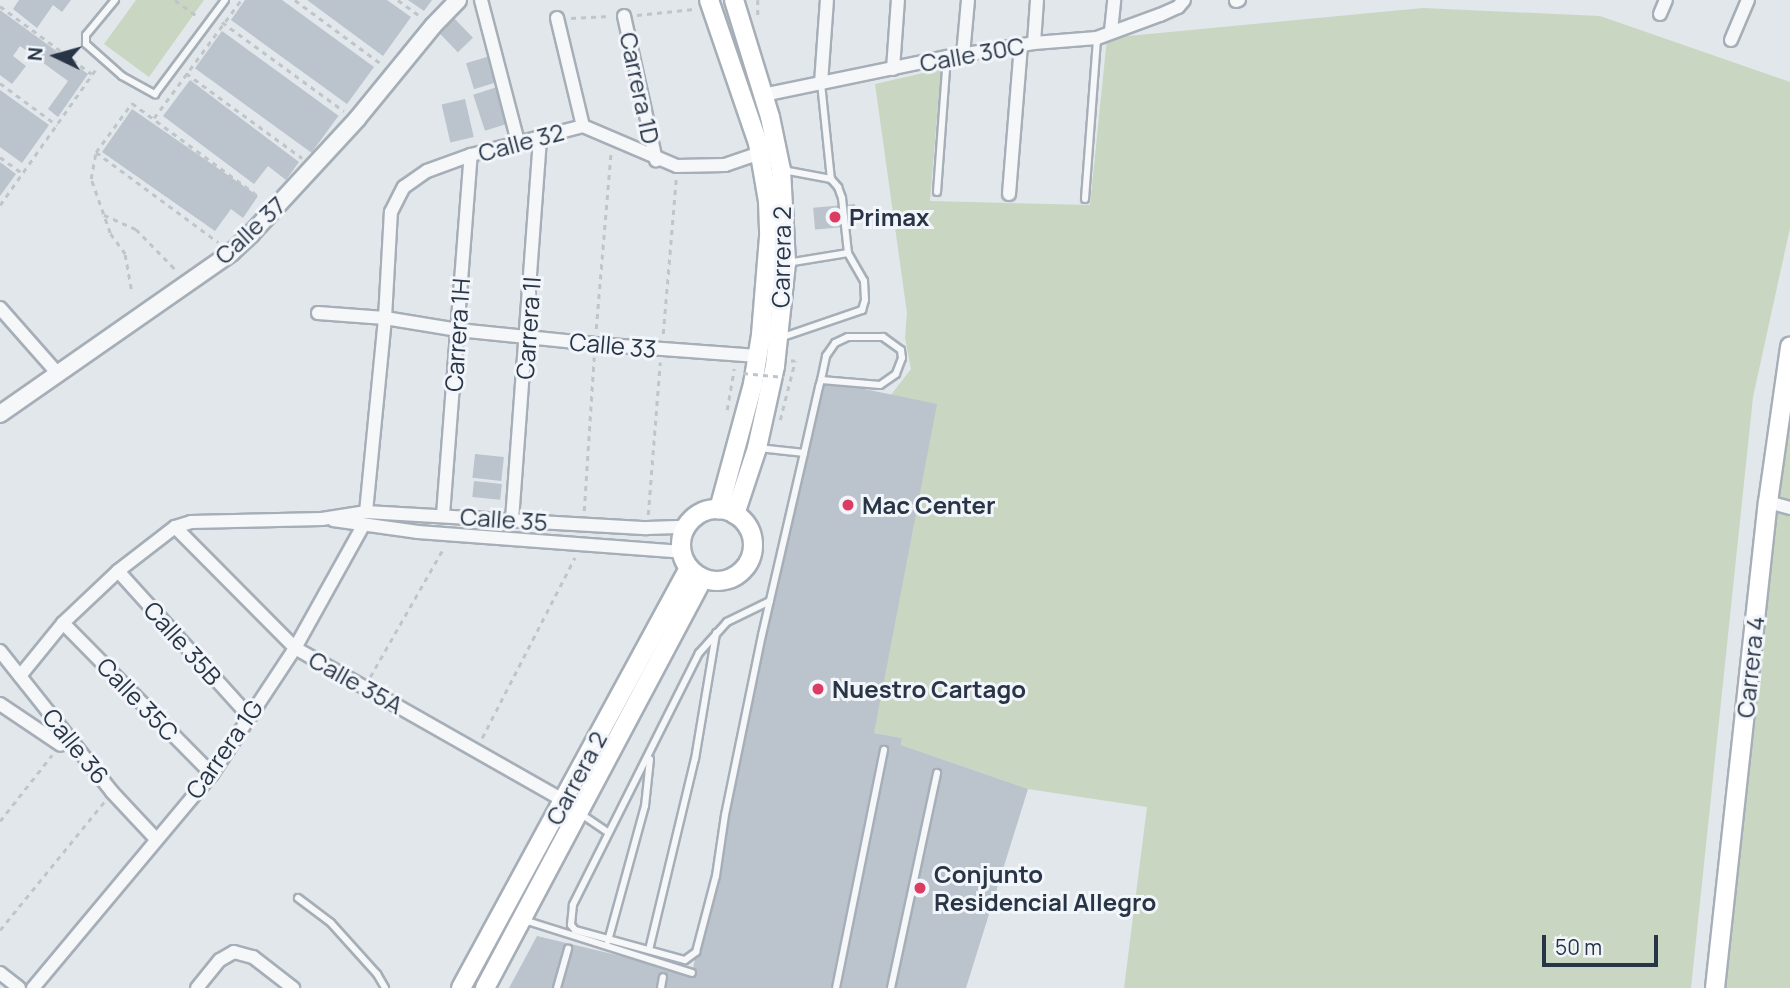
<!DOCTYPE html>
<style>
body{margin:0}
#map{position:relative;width:1790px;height:988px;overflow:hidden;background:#e2e7ec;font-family:Manrope,sans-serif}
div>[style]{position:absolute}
.green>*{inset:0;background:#c9d6c2}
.building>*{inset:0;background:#bbc3cc;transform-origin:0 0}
.path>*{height:2.5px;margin-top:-1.25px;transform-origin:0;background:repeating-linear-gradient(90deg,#c0c5ca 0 5px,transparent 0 10px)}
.roads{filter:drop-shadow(2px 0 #a6aeb7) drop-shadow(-2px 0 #a6aeb7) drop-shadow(0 2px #a6aeb7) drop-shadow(0 -2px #a6aeb7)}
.service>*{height:6px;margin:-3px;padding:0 3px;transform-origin:3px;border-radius:3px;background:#f5f7f9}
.minor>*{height:12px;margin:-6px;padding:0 6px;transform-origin:6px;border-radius:6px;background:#f5f7f9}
.tertiary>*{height:16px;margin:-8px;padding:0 8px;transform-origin:8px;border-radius:8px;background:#f5f7f9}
.secondary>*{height:18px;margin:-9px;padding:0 9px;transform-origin:9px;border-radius:9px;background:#fff}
.secondary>.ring{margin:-9px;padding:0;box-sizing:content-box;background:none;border:18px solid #fff;border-radius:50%}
.path-bridge>*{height:2.5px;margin-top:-1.25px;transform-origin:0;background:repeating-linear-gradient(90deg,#c0c5ca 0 5px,transparent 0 10px)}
.dots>*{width:19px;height:19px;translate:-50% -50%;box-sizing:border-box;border:4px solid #f2f5f9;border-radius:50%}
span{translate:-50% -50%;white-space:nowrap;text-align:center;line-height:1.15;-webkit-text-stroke:6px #f2f5f9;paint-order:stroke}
.street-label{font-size:24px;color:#283546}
.poi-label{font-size:24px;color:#283546;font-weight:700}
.left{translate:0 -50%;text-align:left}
.north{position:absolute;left:21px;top:21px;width:70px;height:70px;-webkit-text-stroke:5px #f2f5f9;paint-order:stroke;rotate:275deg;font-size:19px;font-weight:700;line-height:28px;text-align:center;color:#283546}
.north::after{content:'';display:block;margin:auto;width:24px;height:32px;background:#283546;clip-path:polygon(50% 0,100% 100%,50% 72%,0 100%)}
.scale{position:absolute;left:1542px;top:935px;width:116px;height:32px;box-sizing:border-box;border:4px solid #283546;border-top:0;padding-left:9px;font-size:21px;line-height:24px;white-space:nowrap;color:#283546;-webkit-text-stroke:5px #f2f5f9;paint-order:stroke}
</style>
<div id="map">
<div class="green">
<i style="clip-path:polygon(136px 0,204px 0,149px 77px,104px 44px)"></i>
<i style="clip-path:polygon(1423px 8px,1600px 16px,1790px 82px,1790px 228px,1753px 397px,1691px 988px,1124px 988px,1147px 807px,1028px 789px,901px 745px,902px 738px,874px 733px,890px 396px,911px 369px,905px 338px,907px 313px,875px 84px,941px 69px,930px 201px,1090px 205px,1107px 38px)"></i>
<i style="clip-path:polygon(1790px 358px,1790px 988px,1715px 988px)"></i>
</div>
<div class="building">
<i style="clip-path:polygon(19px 0,71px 0,62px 12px,53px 5px,37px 28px,13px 9px)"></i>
<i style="clip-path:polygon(245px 0,282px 0,374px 67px,347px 104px,231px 20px)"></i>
<i style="clip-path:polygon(307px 0,387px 0,411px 17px,383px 56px)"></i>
<i style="clip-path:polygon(408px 0,432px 0,424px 11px)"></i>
<i style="clip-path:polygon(0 10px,88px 74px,58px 117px,48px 109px,68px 81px,20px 46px,13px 56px,26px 66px,12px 84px,0 75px)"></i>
<i style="left:450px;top:14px;width:33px;height:21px;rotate:46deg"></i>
<i style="left:222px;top:31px;width:144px;height:46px;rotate:36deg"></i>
<i style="left:490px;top:56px;width:27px;height:25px;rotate:73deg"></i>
<i style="clip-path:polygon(190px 80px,299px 162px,286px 180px,268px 166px,254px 184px,163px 116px)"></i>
<i style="left:497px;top:87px;width:38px;height:25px;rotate:72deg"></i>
<i style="clip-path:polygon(0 90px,49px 125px,22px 163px,0 147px)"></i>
<i style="left:465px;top:99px;width:39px;height:24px;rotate:77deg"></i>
<i style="clip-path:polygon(132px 109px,258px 196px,243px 218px,231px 209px,215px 231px,102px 152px)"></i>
<i style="clip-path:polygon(0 162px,16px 174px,0 196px)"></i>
<i style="left:855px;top:204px;width:22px;height:42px;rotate:85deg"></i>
<i style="clip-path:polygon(821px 380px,937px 404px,874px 733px,902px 738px,901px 745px,1028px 789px,966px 988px,509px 988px,537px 936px,692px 973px)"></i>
<i style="left:475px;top:454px;width:29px;height:24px;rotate:6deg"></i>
<i style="left:474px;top:481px;width:28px;height:16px;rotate:6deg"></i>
</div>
<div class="path">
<i style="left:175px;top:0;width:29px;rotate:36deg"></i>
<i style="left:295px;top:0;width:109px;rotate:36.5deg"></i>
<i style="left:398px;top:0;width:29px;rotate:36deg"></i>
<i style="left:758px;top:0;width:19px;rotate:90deg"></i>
<i style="left:0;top:6px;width:114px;rotate:36.5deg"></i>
<i style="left:637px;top:15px;width:57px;rotate:-6deg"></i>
<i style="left:571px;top:18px;width:39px;rotate:-3deg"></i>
<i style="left:222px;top:22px;width:151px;rotate:36.1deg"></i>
<i style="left:186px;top:73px;width:144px;rotate:36.2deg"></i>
<i style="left:0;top:83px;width:71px;rotate:36.4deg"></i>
<i style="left:154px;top:118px;width:147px;rotate:-53.6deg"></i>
<i style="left:96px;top:152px;width:152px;rotate:36.4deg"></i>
<i style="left:0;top:157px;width:27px;rotate:36deg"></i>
<i style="left:0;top:205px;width:166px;rotate:-54.8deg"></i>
<i style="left:104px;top:215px;width:35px;rotate:24deg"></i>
<i style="left:136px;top:229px;width:60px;rotate:45.7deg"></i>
<i style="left:131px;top:289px;width:36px;rotate:-100deg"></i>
<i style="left:125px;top:254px;width:26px;rotate:-126deg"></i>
<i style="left:110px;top:233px;width:57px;rotate:-109.4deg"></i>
<i style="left:91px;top:179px;width:27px;rotate:-80deg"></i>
<i style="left:96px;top:152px;width:61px;rotate:-53.7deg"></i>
<i style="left:132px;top:103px;width:160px;rotate:36.4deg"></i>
<i style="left:596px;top:329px;width:179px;rotate:-85.2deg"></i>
<i style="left:663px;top:334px;width:155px;rotate:-85.2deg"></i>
<i style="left:727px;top:410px;width:42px;rotate:-80.3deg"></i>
<i style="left:780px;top:420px;width:61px;rotate:-75.7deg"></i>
<i style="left:795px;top:361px;width:4px;rotate:180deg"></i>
<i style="left:584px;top:511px;width:154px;rotate:-86.3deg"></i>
<i style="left:648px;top:515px;width:153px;rotate:-85.5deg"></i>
<i style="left:690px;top:515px;width:14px;rotate:-34deg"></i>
<i style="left:370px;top:677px;width:147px;rotate:-60.3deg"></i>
<i style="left:482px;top:738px;width:203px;rotate:-62.8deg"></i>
<i style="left:0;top:821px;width:84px;rotate:-51.8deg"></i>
<i style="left:0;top:930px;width:165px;rotate:-50.9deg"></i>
</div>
<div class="roads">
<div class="service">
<i style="left:115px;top:0;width:45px;rotate:129.6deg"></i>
<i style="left:86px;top:35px;width:9px;rotate:90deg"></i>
<i style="left:86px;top:44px;width:48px;rotate:41.6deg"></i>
<i style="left:122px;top:76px;width:38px;rotate:29deg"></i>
<i style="left:155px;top:94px;width:117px;rotate:-53.3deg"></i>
<i style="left:821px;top:83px;width:97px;rotate:84.1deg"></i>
<i style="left:783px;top:170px;width:49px;rotate:10.6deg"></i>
<i style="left:831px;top:179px;width:11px;rotate:49deg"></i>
<i style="left:838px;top:187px;width:12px;rotate:70deg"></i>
<i style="left:842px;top:198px;width:55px;rotate:83.8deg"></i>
<i style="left:848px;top:253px;width:62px;rotate:170.7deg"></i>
<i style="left:937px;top:192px;width:135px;rotate:-85.8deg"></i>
<i style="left:1085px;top:199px;width:161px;rotate:-85.7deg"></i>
<i style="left:780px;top:338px;width:87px;rotate:-18.9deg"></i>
<i style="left:862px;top:310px;width:10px;rotate:-73deg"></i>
<i style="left:865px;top:300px;width:19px;rotate:-93deg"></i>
<i style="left:864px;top:281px;width:32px;rotate:-120deg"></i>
<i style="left:759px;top:448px;width:45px;rotate:6.3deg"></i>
<i style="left:770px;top:601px;width:48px;rotate:154deg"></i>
<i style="left:727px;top:622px;width:42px;rotate:132.1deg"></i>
<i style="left:699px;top:653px;width:282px;rotate:116.6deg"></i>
<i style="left:573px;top:905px;width:20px;rotate:96deg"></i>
<i style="left:571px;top:925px;width:6px;rotate:51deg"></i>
<i style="left:575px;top:930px;width:114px;rotate:15.3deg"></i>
<i style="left:685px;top:960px;width:14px;rotate:-36deg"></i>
<i style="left:696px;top:952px;width:79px;rotate:-75.3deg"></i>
<i style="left:716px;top:876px;width:62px;rotate:-81.6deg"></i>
<i style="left:725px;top:815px;width:184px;rotate:-78.4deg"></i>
<i style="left:762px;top:635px;width:187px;rotate:-77deg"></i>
<i style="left:804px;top:453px;width:68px;rotate:-77.2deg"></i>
<i style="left:819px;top:387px;width:7px;rotate:-74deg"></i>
<i style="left:821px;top:380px;width:25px;rotate:-78deg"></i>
<i style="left:826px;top:356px;width:16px;rotate:-55deg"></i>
<i style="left:835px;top:343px;width:14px;rotate:-25deg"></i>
<i style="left:848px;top:337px;width:35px"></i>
<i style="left:883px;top:337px;width:22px;rotate:36deg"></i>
<i style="left:901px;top:350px;width:8px;rotate:83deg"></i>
<i style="left:902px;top:358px;width:17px;rotate:111deg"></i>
<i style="left:896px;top:374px;width:19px;rotate:145deg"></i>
<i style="left:880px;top:385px;width:59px;rotate:-175.2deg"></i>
<i style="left:581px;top:814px;width:32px;rotate:34deg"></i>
<i style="left:298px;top:898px;width:41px;rotate:37.1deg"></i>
<i style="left:331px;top:923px;width:69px;rotate:48deg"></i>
<i style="left:377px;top:974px;width:16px;rotate:60deg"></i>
<i style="left:524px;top:920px;width:176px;rotate:17.5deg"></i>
<i style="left:608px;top:941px;width:140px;rotate:-74.7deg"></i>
<i style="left:645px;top:806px;width:47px;rotate:-83.9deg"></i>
<i style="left:649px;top:950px;width:196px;rotate:-76.5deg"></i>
<i style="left:695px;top:759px;width:128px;rotate:-80.5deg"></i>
<i style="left:557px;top:988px;width:41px;rotate:-74.2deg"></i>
<i style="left:661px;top:988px;width:11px;rotate:-80deg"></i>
<i style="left:836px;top:988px;width:243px;rotate:-78.6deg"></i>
<i style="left:891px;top:988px;width:220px;rotate:-77.9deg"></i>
</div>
<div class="minor">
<i style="left:481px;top:0;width:147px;rotate:75.4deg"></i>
<i style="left:1236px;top:1px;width:3px;rotate:-18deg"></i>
<i style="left:1660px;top:14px;width:15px;rotate:-67deg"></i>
<i style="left:624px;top:16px;width:148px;rotate:77.5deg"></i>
<i style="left:557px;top:18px;width:111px;rotate:76.5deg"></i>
<i style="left:1111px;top:31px;width:31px;rotate:-84deg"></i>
<i style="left:1731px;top:40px;width:43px;rotate:-67deg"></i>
<i style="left:1034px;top:43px;width:43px;rotate:-86deg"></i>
<i style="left:963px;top:55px;width:55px;rotate:-84.8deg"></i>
<i style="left:893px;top:69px;width:69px;rotate:-85.9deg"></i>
<i style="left:821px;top:83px;width:83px;rotate:-85.9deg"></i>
<i style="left:763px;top:95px;width:188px;rotate:-11.7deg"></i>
<i style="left:947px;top:57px;width:88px;rotate:-9.1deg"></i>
<i style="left:1034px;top:43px;width:63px;rotate:-4.5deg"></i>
<i style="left:1097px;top:38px;width:67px;rotate:-20.1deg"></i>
<i style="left:1160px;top:15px;width:20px;rotate:-24deg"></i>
<i style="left:1178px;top:7px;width:9px;rotate:-49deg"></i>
<i style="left:1009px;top:194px;width:149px;rotate:-85.4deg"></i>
<i style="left:0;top:308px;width:89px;rotate:48.6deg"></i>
<i style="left:318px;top:313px;width:67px;rotate:4.3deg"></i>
<i style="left:385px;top:318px;width:74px;rotate:9.3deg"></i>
<i style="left:458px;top:330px;width:138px;rotate:5.8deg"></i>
<i style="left:595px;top:344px;width:163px;rotate:4.2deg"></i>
<i style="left:1768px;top:502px;width:23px;rotate:15deg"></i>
<i style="left:366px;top:512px;width:195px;rotate:-84.4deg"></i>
<i style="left:385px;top:318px;width:106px;rotate:-86.8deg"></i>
<i style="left:391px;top:212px;width:28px;rotate:-63deg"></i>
<i style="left:404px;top:187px;width:28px;rotate:-35deg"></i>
<i style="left:427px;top:171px;width:47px;rotate:-20deg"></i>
<i style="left:471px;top:155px;width:116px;rotate:-14.5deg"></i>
<i style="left:583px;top:126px;width:102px;rotate:23.1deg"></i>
<i style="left:677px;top:166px;width:48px;rotate:-1.2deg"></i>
<i style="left:725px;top:165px;width:37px;rotate:-19deg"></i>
<i style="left:443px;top:515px;width:361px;rotate:-85.6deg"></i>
<i style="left:333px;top:520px;width:86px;rotate:8deg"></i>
<i style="left:418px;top:532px;width:265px;rotate:4.3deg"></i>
<i style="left:512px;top:520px;width:386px;rotate:-85.8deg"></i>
<i style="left:175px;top:527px;width:170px;rotate:45.2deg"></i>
<i style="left:295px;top:648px;width:309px;rotate:29.6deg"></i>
<i style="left:118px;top:571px;width:194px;rotate:47.9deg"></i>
<i style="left:63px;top:623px;width:212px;rotate:45.4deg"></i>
<i style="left:0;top:651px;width:180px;rotate:51.5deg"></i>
<i style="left:112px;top:792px;width:63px;rotate:46.9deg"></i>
<i style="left:20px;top:676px;width:68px;rotate:-50.9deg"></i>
<i style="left:63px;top:623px;width:76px;rotate:-43.4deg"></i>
<i style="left:118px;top:571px;width:72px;rotate:-37.7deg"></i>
<i style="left:175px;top:527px;width:17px;rotate:-17deg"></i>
<i style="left:191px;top:522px;width:131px;rotate:-1.3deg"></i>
<i style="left:322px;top:519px;width:45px;rotate:-9deg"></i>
<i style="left:366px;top:512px;width:281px;rotate:3.3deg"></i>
<i style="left:647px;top:528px;width:38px;rotate:-2deg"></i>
<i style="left:0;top:704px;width:73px;rotate:33.9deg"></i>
<i style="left:0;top:973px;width:24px;rotate:38deg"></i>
<i style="left:33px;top:988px;width:279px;rotate:-50.1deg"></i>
<i style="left:212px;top:774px;width:151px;rotate:-56.6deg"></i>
<i style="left:295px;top:648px;width:140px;rotate:-60.9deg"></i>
<i style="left:197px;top:988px;width:36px;rotate:-51deg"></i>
<i style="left:220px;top:960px;width:16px;rotate:-30deg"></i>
<i style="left:234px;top:952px;width:20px;rotate:15deg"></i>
<i style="left:253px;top:957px;width:51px;rotate:37.8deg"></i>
</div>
<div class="tertiary">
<i style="left:0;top:414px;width:283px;rotate:-34.9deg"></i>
<i style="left:232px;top:252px;width:26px;rotate:-43deg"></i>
<i style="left:251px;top:234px;width:156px;rotate:-47.3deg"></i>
<i style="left:357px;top:119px;width:120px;rotate:-50.7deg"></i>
<i style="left:433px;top:26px;width:36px;rotate:-46deg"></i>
</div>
<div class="secondary">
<i style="left:709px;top:0;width:151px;rotate:71.1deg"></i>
<i style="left:758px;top:143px;width:59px;rotate:80.2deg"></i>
<i style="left:768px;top:201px;width:36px;rotate:88deg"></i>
<i style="left:769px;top:237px;width:98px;rotate:94.7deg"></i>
<i style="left:761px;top:335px;width:50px;rotate:99.3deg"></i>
<i style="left:753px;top:384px;width:130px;rotate:105.2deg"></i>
<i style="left:734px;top:0;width:122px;rotate:72.9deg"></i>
<i style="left:770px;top:117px;width:54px;rotate:78.3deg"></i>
<i style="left:781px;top:170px;width:93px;rotate:86.9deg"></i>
<i style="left:786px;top:263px;width:104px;rotate:96.1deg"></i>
<i style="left:775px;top:366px;width:84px;rotate:102.4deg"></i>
<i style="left:757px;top:448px;width:70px;rotate:108.4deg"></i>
<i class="ring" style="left:681px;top:509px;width:54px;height:54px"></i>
<i style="left:461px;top:988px;width:478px;rotate:-61.5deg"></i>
<i style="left:485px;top:988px;width:464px;rotate:-62deg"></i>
<i style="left:1715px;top:988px;width:489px;rotate:-83.8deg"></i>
<i style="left:1768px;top:502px;width:157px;rotate:-81.9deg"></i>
</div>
</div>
<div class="path-bridge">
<i style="left:743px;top:373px;width:41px;rotate:5.6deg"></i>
</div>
<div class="dots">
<i style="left:835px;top:217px;background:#dc3c62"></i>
<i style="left:848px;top:505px;background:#dc3c62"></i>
<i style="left:818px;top:689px;background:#dc3c62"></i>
<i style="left:920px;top:888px;background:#dc3c62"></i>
</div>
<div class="street-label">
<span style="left:972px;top:54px;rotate:-10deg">Calle 30C</span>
<span style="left:640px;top:88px;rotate:78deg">Carrera 1D</span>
<span style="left:521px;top:142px;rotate:-15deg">Calle 32</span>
<span style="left:250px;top:230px;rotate:-43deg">Calle 37</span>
<span style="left:781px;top:257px;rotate:-89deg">Carrera 2</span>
<span style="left:528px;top:328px;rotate:-86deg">Carrera 1I</span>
<span style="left:457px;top:335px;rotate:-86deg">Carrera 1H</span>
<span style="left:613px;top:345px;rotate:5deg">Calle 33</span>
<span style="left:504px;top:519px;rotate:4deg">Calle 35</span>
<span style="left:183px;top:643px;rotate:48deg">Calle 35B</span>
<span style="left:1750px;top:667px;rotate:-84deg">Carrera 4</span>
<span style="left:356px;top:682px;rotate:29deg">Calle 35A</span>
<span style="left:138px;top:699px;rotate:46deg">Calle 35C</span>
<span style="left:76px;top:746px;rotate:51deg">Calle 36</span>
<span style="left:224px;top:749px;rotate:-55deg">Carrera 1G</span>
<span style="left:576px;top:778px;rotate:-62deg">Carrera 2</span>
</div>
<div class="poi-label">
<span class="left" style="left:849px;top:217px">Primax</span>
<span class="left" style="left:862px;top:505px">Mac Center</span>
<span class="left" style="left:832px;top:689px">Nuestro Cartago</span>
<span class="left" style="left:934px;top:888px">Conjunto<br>Residencial Allegro</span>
</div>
<div class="north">N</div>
<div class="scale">50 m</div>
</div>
